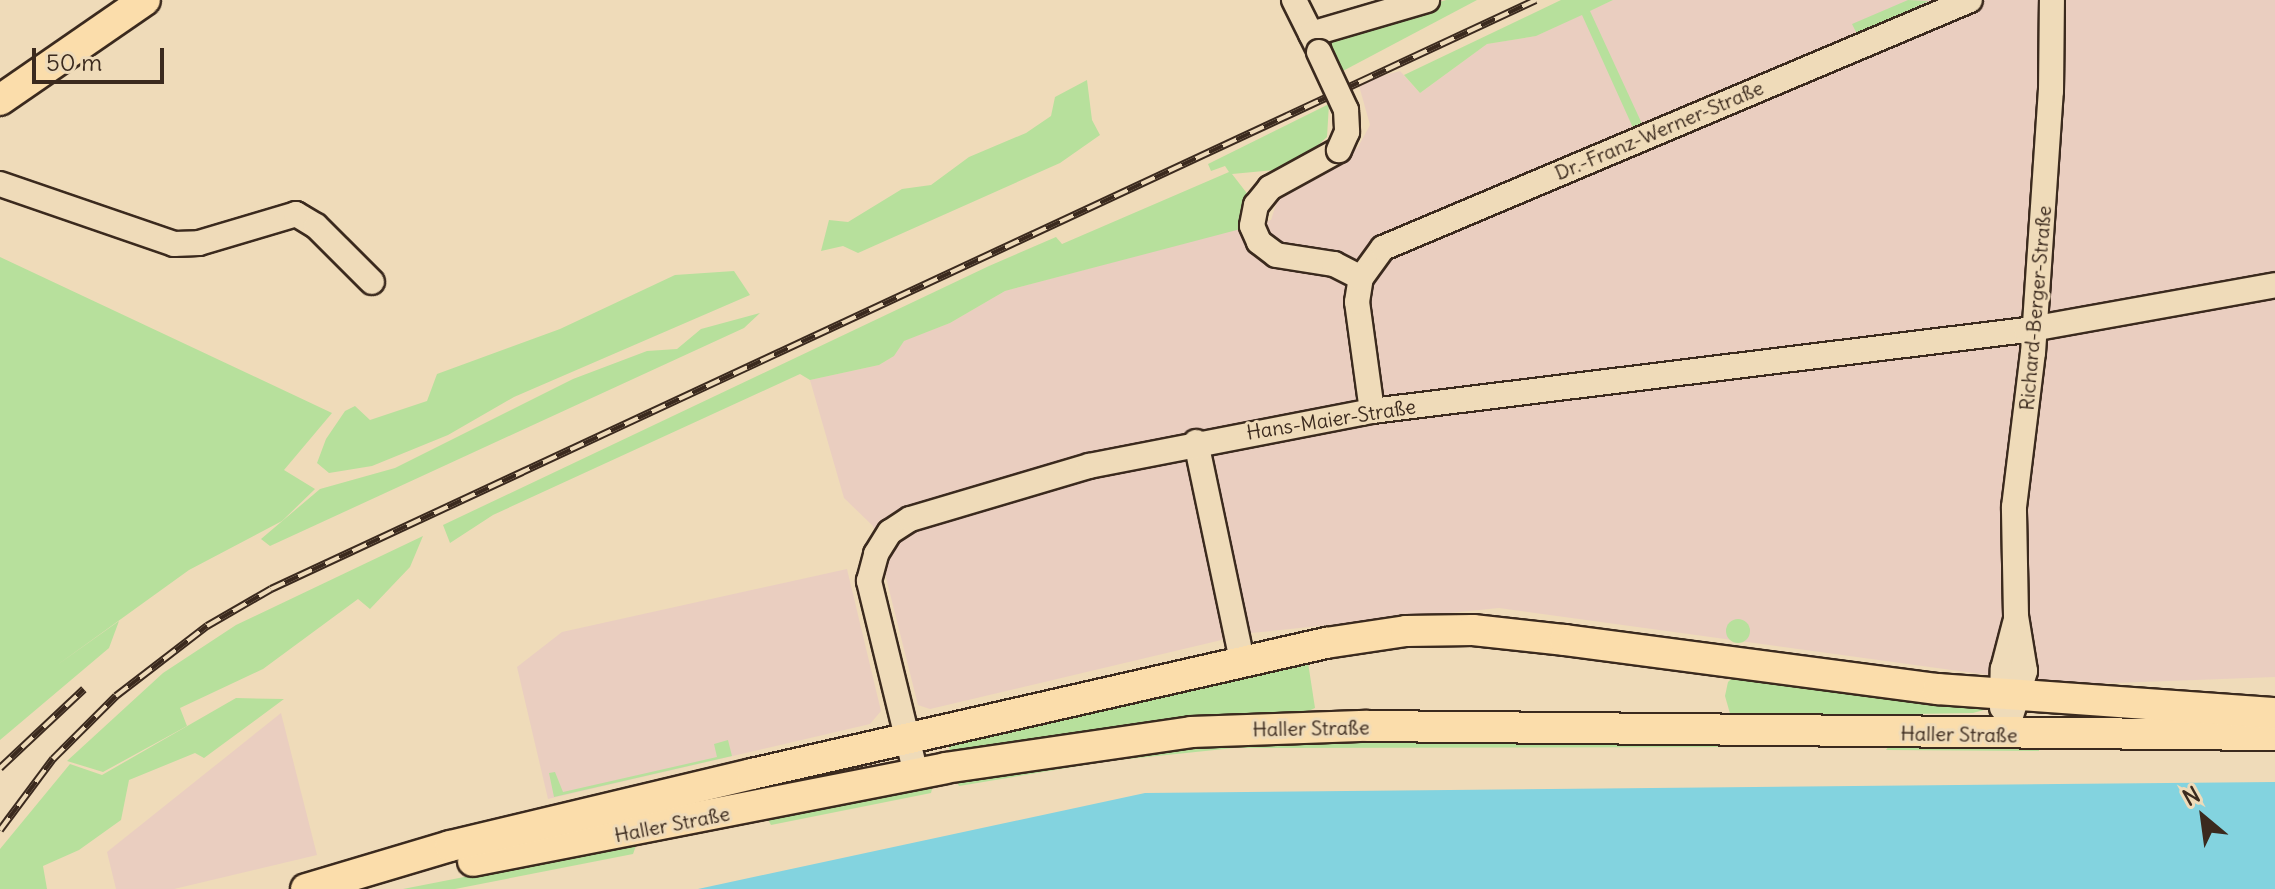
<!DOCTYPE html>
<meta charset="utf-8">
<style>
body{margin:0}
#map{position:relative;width:2275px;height:889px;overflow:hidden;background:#efdbb9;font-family:Delius,sans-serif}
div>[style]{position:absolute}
.built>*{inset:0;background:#eacec0}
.green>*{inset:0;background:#b7e09c}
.round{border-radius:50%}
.water>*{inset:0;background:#83d3df}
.roads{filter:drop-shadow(2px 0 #3b2a1e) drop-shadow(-2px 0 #3b2a1e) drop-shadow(0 2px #3b2a1e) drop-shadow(0 -2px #3b2a1e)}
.minor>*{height:24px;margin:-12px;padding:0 12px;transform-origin:12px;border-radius:12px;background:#efdbb9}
.major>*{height:30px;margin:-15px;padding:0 15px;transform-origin:15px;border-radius:15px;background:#fbddab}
.rail>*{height:8px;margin-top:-4px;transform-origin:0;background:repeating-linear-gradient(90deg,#efdbb9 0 15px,#3b2a1e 0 30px);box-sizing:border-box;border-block:2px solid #3b2a1e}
.bridges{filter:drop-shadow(2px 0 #3b2a1e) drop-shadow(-2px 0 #3b2a1e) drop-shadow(0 2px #3b2a1e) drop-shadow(0 -2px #3b2a1e)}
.minor-bridge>*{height:24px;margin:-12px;padding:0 12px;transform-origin:12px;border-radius:12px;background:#efdbb9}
span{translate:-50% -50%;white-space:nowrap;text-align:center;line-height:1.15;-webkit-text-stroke:6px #efdbb9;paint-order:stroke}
.street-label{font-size:20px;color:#3b2a1e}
.north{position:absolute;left:2163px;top:777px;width:80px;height:80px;-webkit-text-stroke:6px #efdbb9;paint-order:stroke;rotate:331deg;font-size:22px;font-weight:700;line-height:32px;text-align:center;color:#3b2a1e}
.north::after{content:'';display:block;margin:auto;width:28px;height:36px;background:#3b2a1e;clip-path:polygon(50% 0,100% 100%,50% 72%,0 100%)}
.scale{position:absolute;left:32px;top:48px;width:132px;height:36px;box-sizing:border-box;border:4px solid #3b2a1e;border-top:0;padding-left:10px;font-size:24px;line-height:28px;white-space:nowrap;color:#3b2a1e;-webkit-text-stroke:6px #efdbb9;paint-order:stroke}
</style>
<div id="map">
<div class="built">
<i style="clip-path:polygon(1613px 0,2275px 0,2275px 677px,2062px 685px,1499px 608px,1251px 633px,930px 709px,918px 705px,873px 526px,844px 498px,810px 380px,879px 365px,894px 356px,903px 341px,950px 323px,1005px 291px,1271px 220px,1279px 195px,1358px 147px,1370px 125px,1358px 82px,1400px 71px,1420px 93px,1487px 44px,1536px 36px)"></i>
<i style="clip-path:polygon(847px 569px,881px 711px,870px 724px,548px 799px,517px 667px,562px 632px)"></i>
<i style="clip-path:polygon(281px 713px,317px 855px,174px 889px,116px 889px,107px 852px)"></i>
</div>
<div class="green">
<i style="clip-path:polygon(1446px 0,1477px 0,1341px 72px,1330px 43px,1335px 34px)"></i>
<i style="clip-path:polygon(1561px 0,1613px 0,1590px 11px,1643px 126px,1634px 130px,1582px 15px,1536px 36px,1487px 44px,1420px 93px,1404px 75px)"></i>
<i style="clip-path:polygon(1908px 0,1929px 1px,1915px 7px,1916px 12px,1858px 36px,1852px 24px)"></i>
<i style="clip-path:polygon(1087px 80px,1092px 120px,1100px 135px,1060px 163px,858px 253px,843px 246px,821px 251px,829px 220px,848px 222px,902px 189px,931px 185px,969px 157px,1026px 133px,1051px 116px,1055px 97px)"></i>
<i style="clip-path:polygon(1329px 104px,1327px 137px,1305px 157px,1275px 170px,1232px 174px,1256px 205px,1252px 226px,1005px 291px,950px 323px,904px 341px,894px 356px,879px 365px,810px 380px,800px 374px,493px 515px,450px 543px,443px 525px,989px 266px,1056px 237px,1062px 244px,1229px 172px,1225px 166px,1211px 171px,1208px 164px)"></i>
<i style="clip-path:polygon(0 257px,332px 413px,284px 470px,315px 489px,282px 521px,189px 570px,53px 668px,119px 621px,109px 648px,0 740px)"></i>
<i style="clip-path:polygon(734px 271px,750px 295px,514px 397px,448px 435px,372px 466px,329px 473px,317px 463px,326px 439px,345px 411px,355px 406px,370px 420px,427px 401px,437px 374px,560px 329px,675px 275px)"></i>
<i style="clip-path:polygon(760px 313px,744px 328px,270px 546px,261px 539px,320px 489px,395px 468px,573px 379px,647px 351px,677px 349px,701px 329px)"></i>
<i style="clip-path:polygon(423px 536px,410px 567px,370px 609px,358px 599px,263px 669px,180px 708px,187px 726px,103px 772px,67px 761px,163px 673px,236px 625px)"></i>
<i class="round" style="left:1726px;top:619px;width:24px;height:24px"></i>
<i style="clip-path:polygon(1307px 656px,1315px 708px,1293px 718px,950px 753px,948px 741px)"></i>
<i style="clip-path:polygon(1737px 674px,1958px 701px,1991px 708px,1973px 713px,1731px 717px,1725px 696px,1728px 682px)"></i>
<i style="clip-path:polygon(236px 698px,284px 699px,204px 758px,195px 753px,129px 780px,121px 820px,79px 850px,43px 866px,47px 889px,0 889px,0 849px,70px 764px,102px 775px)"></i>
<i style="clip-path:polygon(1320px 738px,1772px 743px,1774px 747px,1234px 748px,1109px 761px,959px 786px,954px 776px,1160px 746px)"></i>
<i style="clip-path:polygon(728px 740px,732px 756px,554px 797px,549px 773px,555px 772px,563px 792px,717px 757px,714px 744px)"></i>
<i style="clip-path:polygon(1889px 746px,2039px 746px,2039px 751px,1886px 750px)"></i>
<i style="clip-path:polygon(934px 781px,931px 793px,771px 825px,766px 816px)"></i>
<i style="clip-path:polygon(637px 843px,633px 854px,455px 889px,403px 889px)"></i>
</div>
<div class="water">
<i style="clip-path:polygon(2275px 782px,2275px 889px,698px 889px,1145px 793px)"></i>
</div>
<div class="roads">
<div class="minor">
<i style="left:1294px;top:0;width:54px;rotate:63.4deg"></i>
<i style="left:1311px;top:34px;width:121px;rotate:-16.3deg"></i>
<i style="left:1339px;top:150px;width:79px;rotate:151.2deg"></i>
<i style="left:1270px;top:188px;width:22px;rotate:129deg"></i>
<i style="left:1256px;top:205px;width:21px;rotate:101deg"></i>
<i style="left:1252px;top:226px;width:17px;rotate:66deg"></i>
<i style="left:1259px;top:242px;width:21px;rotate:37deg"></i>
<i style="left:1276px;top:255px;width:59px;rotate:8.8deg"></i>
<i style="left:1334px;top:264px;width:30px;rotate:27deg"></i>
<i style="left:0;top:184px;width:184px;rotate:19deg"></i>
<i style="left:174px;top:244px;width:25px;rotate:-2deg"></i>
<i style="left:199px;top:243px;width:101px;rotate:-16.6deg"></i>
<i style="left:296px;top:214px;width:23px;rotate:31deg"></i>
<i style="left:316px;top:226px;width:79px;rotate:45deg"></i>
<i style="left:1372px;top:411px;width:110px;rotate:-97.8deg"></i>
<i style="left:1357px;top:302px;width:24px;rotate:-81deg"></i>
<i style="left:1361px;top:278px;width:37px;rotate:-54deg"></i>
<i style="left:1383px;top:248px;width:637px;rotate:-22.9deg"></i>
<i style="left:1196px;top:442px;width:224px;rotate:78.1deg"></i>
<i style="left:2002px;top:708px;width:39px;rotate:-89deg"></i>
<i style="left:2003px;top:669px;width:48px;rotate:-75.4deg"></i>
<i style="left:2005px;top:735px;width:67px;rotate:-72.6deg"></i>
<i style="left:2025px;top:671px;width:56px;rotate:-99.3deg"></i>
<i style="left:2016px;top:616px;width:109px;rotate:-91.1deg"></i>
<i style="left:2014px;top:507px;width:155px;rotate:-83deg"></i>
<i style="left:2033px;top:353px;width:263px;rotate:-86.1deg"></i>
<i style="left:2051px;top:91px;width:91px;rotate:-89.4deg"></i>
<i style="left:916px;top:774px;width:199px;rotate:-103.7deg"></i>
<i style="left:869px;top:581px;width:28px;rotate:-75deg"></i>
<i style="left:876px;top:554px;width:26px;rotate:-58deg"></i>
<i style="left:890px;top:532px;width:24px;rotate:-33deg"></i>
<i style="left:910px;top:519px;width:187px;rotate:-16.5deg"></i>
<i style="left:1089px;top:466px;width:288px;rotate:-11deg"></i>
<i style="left:1372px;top:411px;width:659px;rotate:-7.06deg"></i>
<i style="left:2026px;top:330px;width:253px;rotate:-10.2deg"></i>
</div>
<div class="major">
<i style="left:0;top:100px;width:176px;rotate:-34.6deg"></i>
<i style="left:473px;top:861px;width:481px;rotate:-11.1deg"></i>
<i style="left:945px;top:768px;width:249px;rotate:-8.3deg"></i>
<i style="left:1191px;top:732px;width:176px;rotate:-2deg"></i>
<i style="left:1367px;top:726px;width:908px;rotate:0.57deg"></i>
<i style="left:306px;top:889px;width:150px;rotate:-16.6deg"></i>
<i style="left:450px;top:846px;width:310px;rotate:-13.4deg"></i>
<i style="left:752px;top:774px;width:589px;rotate:-12.86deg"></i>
<i style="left:1326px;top:643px;width:81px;rotate:-8.5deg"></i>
<i style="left:1406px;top:631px;width:67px;rotate:-0.9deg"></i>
<i style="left:1473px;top:630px;width:93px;rotate:6.2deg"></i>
<i style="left:1565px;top:640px;width:376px;rotate:7.5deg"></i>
<i style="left:1938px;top:689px;width:338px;rotate:4.1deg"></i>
</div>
</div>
<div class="rail">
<i style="left:0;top:768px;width:115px;rotate:-43.2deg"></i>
<i style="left:0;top:830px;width:89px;rotate:-53.3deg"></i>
<i style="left:53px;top:759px;width:89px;rotate:-45deg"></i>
<i style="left:116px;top:696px;width:115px;rotate:-37.6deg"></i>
<i style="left:207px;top:626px;width:74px;rotate:-30deg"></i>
<i style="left:271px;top:589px;width:1395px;rotate:-24.97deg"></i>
</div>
<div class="bridges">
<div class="minor-bridge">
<i style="left:1319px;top:52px;width:64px;rotate:65deg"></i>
<i style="left:1346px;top:110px;width:22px;rotate:87deg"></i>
<i style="left:1347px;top:132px;width:20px;rotate:114deg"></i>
</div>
</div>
<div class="street-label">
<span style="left:1659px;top:130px;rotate:-23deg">Dr.-Franz-Werner-Straße</span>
<span style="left:2035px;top:308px;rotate:-85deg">Richard-Berger-Straße</span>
<span style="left:1331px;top:419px;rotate:-9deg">Hans-Maier-Straße</span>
<span style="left:1311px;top:728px;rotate:-1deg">Haller Straße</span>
<span style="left:1959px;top:734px;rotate:1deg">Haller Straße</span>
<span style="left:672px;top:824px;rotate:-11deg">Haller Straße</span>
</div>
<div class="north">N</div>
<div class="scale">50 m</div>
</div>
